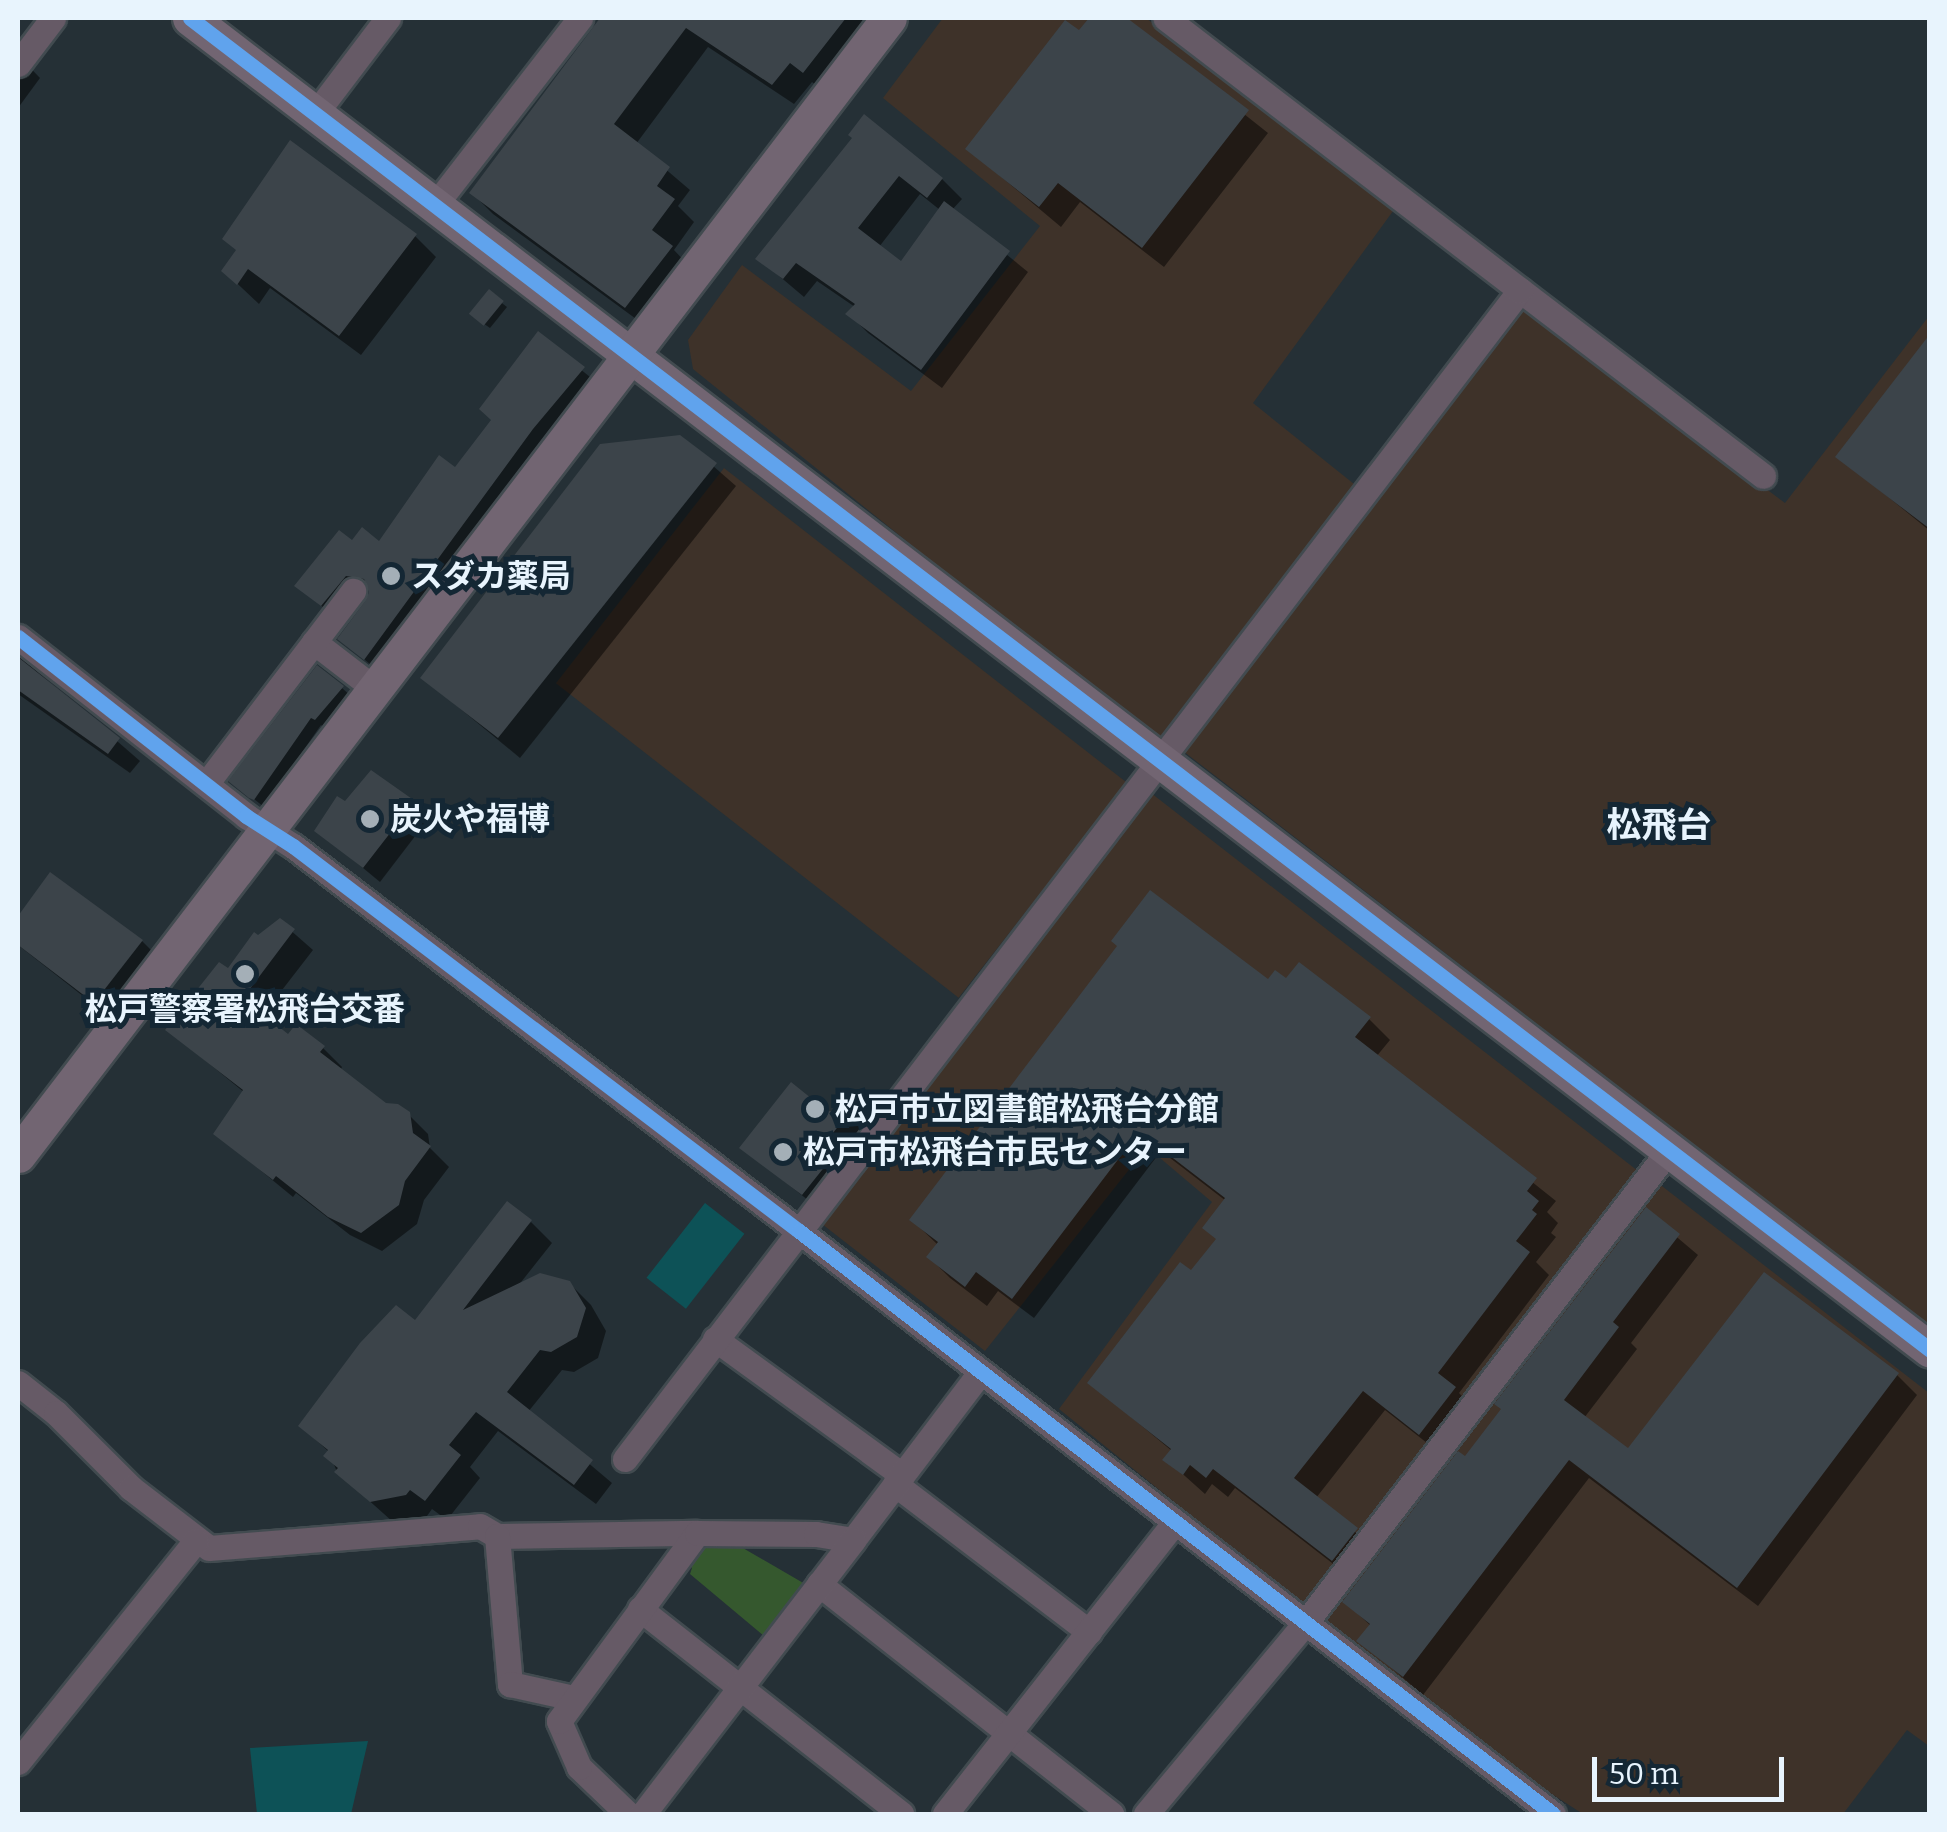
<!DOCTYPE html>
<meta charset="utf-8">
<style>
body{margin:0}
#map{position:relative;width:1947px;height:1832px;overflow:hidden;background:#253036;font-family:Bitter,"Noto Sans JP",serif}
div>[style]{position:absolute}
.industrial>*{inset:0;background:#3e3229;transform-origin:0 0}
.green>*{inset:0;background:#35582e}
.water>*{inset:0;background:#0d5257;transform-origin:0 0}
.shadow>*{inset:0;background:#0007}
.building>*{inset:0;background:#3c444a;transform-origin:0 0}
.roads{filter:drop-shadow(2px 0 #424b50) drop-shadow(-2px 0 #424b50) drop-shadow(0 2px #424b50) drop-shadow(0 -2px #424b50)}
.street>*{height:25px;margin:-12.5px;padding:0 12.5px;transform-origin:12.5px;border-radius:12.5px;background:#665a66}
.secondary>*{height:35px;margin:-17.5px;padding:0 17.5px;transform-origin:17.5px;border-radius:17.5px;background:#726572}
.cycleway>*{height:15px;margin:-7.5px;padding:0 7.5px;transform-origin:7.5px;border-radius:7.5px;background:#60a3ed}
.dots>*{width:28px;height:28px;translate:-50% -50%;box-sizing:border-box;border:5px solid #142734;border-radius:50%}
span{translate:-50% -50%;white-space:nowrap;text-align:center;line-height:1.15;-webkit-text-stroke:10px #142734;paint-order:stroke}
.poi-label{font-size:32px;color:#e8f4fd;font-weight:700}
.left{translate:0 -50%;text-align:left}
.neighbourhood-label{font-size:35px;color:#e8f4fd;font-weight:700}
.frame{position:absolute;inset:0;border:20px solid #e8f4fd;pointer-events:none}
.scale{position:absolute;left:1592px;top:1757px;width:192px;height:45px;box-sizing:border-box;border:5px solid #e8f4fd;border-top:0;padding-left:12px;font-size:30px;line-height:35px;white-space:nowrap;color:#e8f4fd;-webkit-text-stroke:8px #142734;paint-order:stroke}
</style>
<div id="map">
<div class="industrial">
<i style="clip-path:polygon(943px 18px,1146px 18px,1396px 207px,1253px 403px,1354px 484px,1156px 742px,693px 369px,688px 340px,742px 265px,911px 391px,1040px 226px,883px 98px)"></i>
<i style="clip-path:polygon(1520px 305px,1785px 503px,1929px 316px,1929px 1326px,1183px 751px)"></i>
<i style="left:724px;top:468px;width:511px;height:273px;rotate:38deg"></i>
<i style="clip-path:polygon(1151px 793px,1638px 1171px,1302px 1605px,1059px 1409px,1212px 1202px,1147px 1147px,985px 1351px,822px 1224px)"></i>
<i style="clip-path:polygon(1658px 1183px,1929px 1393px,1929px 1746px,1907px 1730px,1843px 1814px,1583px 1814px,1530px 1780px,1322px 1621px)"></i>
</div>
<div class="green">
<i style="clip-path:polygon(729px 1540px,805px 1584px,764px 1636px,690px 1574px,692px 1568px,686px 1562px,698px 1546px)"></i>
</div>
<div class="water">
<i style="left:705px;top:1203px;width:50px;height:95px;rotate:38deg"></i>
<i style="clip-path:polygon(368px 1741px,351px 1814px,257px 1814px,250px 1748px)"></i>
</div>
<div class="shadow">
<i style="clip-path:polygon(603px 18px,884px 18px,825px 92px,812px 82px,794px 104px,708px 47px,636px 144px,690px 190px,678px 206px,694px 222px,674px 250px,692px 269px,647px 327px,493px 214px,472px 193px)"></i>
<i style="clip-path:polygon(1092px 18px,1123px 18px,1268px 133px,1164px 267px,1080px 202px,1061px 227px,968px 149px)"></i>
<i style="clip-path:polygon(18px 55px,40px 78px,18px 108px)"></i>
<i style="clip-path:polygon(evenodd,855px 138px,942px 179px,962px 199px,952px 210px,1028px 272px,942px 388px,868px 333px,849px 314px,855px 307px,817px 281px,804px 297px,759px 259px,855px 138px,920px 194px,940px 210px,901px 265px,879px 247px,920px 194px)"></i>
<i style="clip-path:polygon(415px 236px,436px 257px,361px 355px,270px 288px,259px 304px,224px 271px)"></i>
<i style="clip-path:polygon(489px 293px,507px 307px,490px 328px,477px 319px)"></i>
<i style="clip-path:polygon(538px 335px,595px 381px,377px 670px,340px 639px,369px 601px,370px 589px,358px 587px,334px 616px,297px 586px,352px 543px,380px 545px,456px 471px,494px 421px)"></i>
<i style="clip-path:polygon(1930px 338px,1930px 531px,1839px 457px)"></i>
<i style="clip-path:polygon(680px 437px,736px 486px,520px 758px,423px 678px)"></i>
<i style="clip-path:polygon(18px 655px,140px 761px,130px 773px,18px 694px)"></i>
<i style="clip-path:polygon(342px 688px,351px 696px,324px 727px,321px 725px,264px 807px,232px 781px)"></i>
<i style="clip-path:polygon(413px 803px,429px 818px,380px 882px,317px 830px,345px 805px)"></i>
<i style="clip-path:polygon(50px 875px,142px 941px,163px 962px,116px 1022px,18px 945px,18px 919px)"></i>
<i style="clip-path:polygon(280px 921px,313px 950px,262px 1016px,289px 1037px,323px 1048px,342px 1067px,340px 1071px,385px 1106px,408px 1114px,428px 1134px,430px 1148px,449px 1167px,424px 1200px,417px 1224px,382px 1251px,350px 1235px,296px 1193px,293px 1197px,216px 1134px,245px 1093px,168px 1030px)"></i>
<i style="clip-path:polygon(1269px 982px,1369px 1019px,1390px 1040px,1376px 1057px,1556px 1201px,1547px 1212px,1558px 1223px,1551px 1233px,1556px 1237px,1536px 1262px,1549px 1275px,1459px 1393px,1475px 1410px,1441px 1454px,1385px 1410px,1316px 1498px,1377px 1551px,1354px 1580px,1235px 1488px,1228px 1497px,1212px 1484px,1205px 1494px,1166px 1459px,1172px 1451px,1090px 1383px,1218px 1241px,1226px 1201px,1161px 1151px,1034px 1318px,998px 1291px,987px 1306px,950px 1278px,929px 1257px,938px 1245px,912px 1220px)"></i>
<i style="clip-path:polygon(826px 1113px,848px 1115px,863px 1130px,819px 1209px,743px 1148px)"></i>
<i style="clip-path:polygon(1646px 1211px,1698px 1255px,1631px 1343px,1637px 1349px,1584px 1418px,1629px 1452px,1897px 1375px,1917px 1395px,1758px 1606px,1589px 1478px,1423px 1695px,1360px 1641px,1371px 1626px,1345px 1602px,1466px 1459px)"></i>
<i style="clip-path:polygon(531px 1222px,552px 1243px,518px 1286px,569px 1283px,591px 1305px,606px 1331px,598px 1358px,574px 1372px,562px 1370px,528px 1412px,612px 1483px,596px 1504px,498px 1431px,470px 1467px,480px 1478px,447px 1520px,432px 1509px,427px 1516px,393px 1522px,337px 1472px,329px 1452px,301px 1426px)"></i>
</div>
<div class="building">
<i style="clip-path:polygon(600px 18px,846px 18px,803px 73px,790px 63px,772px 85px,686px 28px,614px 124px,670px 167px,657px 186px,675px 199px,652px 230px,673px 246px,625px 308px,469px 193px)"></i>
<i style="clip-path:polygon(1089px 18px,1127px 18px,1249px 110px,1142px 248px,1058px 183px,1039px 207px,965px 149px,1065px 20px,1079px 30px)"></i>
<i style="clip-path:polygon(864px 114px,943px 178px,927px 198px,899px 176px,858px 228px,901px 261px,944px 201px,1010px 251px,921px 370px,845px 314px,855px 304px,796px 263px,783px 279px,755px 259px,852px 138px,848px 135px)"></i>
<i style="clip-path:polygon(290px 140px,417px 234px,339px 336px,248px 269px,237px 285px,221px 271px,236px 250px,222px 239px)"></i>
<i style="left:489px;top:289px;width:19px;height:32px;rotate:39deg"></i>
<i style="clip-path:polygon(538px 331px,585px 367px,533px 429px,364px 660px,337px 639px,366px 600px,369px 592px,364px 579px,346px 576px,321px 606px,294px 586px,339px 530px,352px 540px,362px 527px,379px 541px,439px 455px,455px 467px,491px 420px,479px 409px)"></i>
<i style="clip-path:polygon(1930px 334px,1930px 529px,1835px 457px)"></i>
<i style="clip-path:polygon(680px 435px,717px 463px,498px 738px,420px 678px,600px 444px)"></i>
<i style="clip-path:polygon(18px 657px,120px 738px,108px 754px,18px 690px)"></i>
<i style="clip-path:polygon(317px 665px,344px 686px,315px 720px,311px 718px,254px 800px,249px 798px,228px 781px)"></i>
<i style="clip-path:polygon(371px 770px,415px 801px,363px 868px,314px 831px,337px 796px,345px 801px)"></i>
<i style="clip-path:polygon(50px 872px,143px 940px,94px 1003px,18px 945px,18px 916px)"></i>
<i style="clip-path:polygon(1150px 890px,1268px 979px,1275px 970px,1286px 978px,1299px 962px,1371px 1017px,1355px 1037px,1537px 1178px,1527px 1191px,1539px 1201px,1532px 1210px,1537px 1214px,1516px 1241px,1530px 1252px,1438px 1373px,1456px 1387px,1419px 1435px,1363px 1391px,1294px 1478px,1358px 1528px,1332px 1561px,1213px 1469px,1206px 1478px,1190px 1465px,1183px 1475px,1162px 1460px,1171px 1449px,1087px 1383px,1180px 1262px,1191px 1270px,1216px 1239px,1202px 1228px,1225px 1198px,1139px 1132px,1012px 1299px,976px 1272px,965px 1287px,926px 1257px,938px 1242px,909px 1220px,1117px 946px,1111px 941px)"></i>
<i style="clip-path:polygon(280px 918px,295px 929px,243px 998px,288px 1034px,296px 1024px,325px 1046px,320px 1052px,386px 1103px,398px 1104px,410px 1112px,413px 1133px,431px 1146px,405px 1181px,399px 1205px,361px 1233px,328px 1217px,276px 1176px,273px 1180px,213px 1134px,243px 1090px,165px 1030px,219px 962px,228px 968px,254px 932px,258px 935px)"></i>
<i style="clip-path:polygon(791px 1082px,827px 1111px,849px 1112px,827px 1141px,838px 1150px,802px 1195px,739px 1148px)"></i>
<i style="clip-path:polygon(507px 1201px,532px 1220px,463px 1310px,540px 1273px,570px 1281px,586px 1308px,577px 1337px,551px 1352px,540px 1350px,507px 1392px,593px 1460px,574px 1485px,476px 1412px,449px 1445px,461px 1455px,425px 1501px,410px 1490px,406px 1495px,370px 1502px,334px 1472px,338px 1468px,323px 1456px,328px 1450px,298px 1426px,360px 1343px,396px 1305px,415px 1320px)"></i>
<i style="clip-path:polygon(1646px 1207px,1680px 1234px,1613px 1322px,1619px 1327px,1564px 1400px,1628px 1448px,1764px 1272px,1899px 1373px,1737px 1588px,1569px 1460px,1403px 1677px,1356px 1641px,1370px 1624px,1342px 1602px,1458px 1451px,1465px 1456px,1501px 1409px,1494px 1404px)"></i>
</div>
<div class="roads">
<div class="street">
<i style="left:18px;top:64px;width:58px;rotate:-52.7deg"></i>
<i style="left:315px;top:114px;width:121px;rotate:-52.8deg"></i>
<i style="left:435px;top:205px;width:237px;rotate:-52.2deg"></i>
<i style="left:1520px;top:290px;width:306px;rotate:37.4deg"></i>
<i style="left:18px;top:637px;width:290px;rotate:38.1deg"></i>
<i style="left:246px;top:816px;width:56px;rotate:32.6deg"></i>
<i style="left:293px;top:846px;width:636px;rotate:37.27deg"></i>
<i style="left:799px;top:1231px;width:953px;rotate:37.71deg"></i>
<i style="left:314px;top:642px;width:77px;rotate:37.6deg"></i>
<i style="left:206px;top:784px;width:243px;rotate:-52.7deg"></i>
<i style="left:715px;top:1339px;width:231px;rotate:36deg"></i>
<i style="left:18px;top:1383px;width:48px;rotate:38.3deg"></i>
<i style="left:56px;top:1413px;width:106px;rotate:45deg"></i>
<i style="left:131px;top:1488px;width:98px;rotate:37.6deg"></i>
<i style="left:209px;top:1548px;width:272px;rotate:-4.6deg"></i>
<i style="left:480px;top:1526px;width:20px;rotate:30deg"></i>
<i style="left:497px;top:1536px;width:200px;rotate:-0.9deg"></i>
<i style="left:625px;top:1459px;width:1472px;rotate:-52.56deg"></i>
<i style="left:1520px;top:290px;width:447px;rotate:-142.5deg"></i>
<i style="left:895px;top:1484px;width:244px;rotate:37.3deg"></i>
<i style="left:497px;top:1536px;width:149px;rotate:85deg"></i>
<i style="left:510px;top:1684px;width:65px;rotate:12.5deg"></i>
<i style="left:819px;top:1584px;width:372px;rotate:38.2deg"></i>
<i style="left:640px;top:1609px;width:332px;rotate:38.1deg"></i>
<i style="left:18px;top:1762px;width:284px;rotate:-51.2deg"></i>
<i style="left:628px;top:1814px;width:68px;rotate:-136.2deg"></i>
<i style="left:579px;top:1767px;width:50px;rotate:-113.5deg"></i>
<i style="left:559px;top:1721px;width:233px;rotate:-53.7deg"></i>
<i style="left:697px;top:1533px;width:119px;rotate:0.5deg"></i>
<i style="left:816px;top:1534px;width:37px;rotate:9deg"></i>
<i style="left:853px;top:1540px;width:208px;rotate:-52.8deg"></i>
<i style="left:643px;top:1814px;width:345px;rotate:-52.5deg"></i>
<i style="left:945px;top:1814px;width:370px;rotate:-51.8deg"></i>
<i style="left:1146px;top:1814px;width:250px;rotate:-50.2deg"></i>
<i style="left:1306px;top:1622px;width:595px;rotate:-52.44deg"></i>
</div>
<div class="secondary">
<i style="left:190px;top:18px;width:2191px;rotate:37.43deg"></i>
<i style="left:18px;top:1155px;width:1432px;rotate:-52.55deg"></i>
</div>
</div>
<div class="cycleway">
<i style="left:190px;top:18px;width:2191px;rotate:37.43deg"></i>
<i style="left:18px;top:637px;width:290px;rotate:38.1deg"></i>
<i style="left:246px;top:816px;width:56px;rotate:32.6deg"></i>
<i style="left:293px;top:846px;width:636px;rotate:37.27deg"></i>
<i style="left:799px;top:1231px;width:953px;rotate:37.71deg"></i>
</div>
<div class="dots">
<i style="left:391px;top:576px;background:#a4afb7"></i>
<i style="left:370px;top:819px;background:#a4afb7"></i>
<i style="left:245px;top:974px;background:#a4afb7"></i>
<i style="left:815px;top:1109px;background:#a4afb7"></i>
<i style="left:783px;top:1152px;background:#a4afb7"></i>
</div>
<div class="poi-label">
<span class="left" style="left:411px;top:576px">スダカ薬局</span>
<span class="left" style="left:390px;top:819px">炭火や福博</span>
<span style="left:245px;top:1009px">松戸警察署松飛台交番</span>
<span class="left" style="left:835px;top:1109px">松戸市立図書館松飛台分館</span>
<span class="left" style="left:803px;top:1152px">松戸市松飛台市民センター</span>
</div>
<div class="neighbourhood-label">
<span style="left:1659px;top:825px">松飛台</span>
</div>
<div class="frame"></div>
<div class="scale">50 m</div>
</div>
